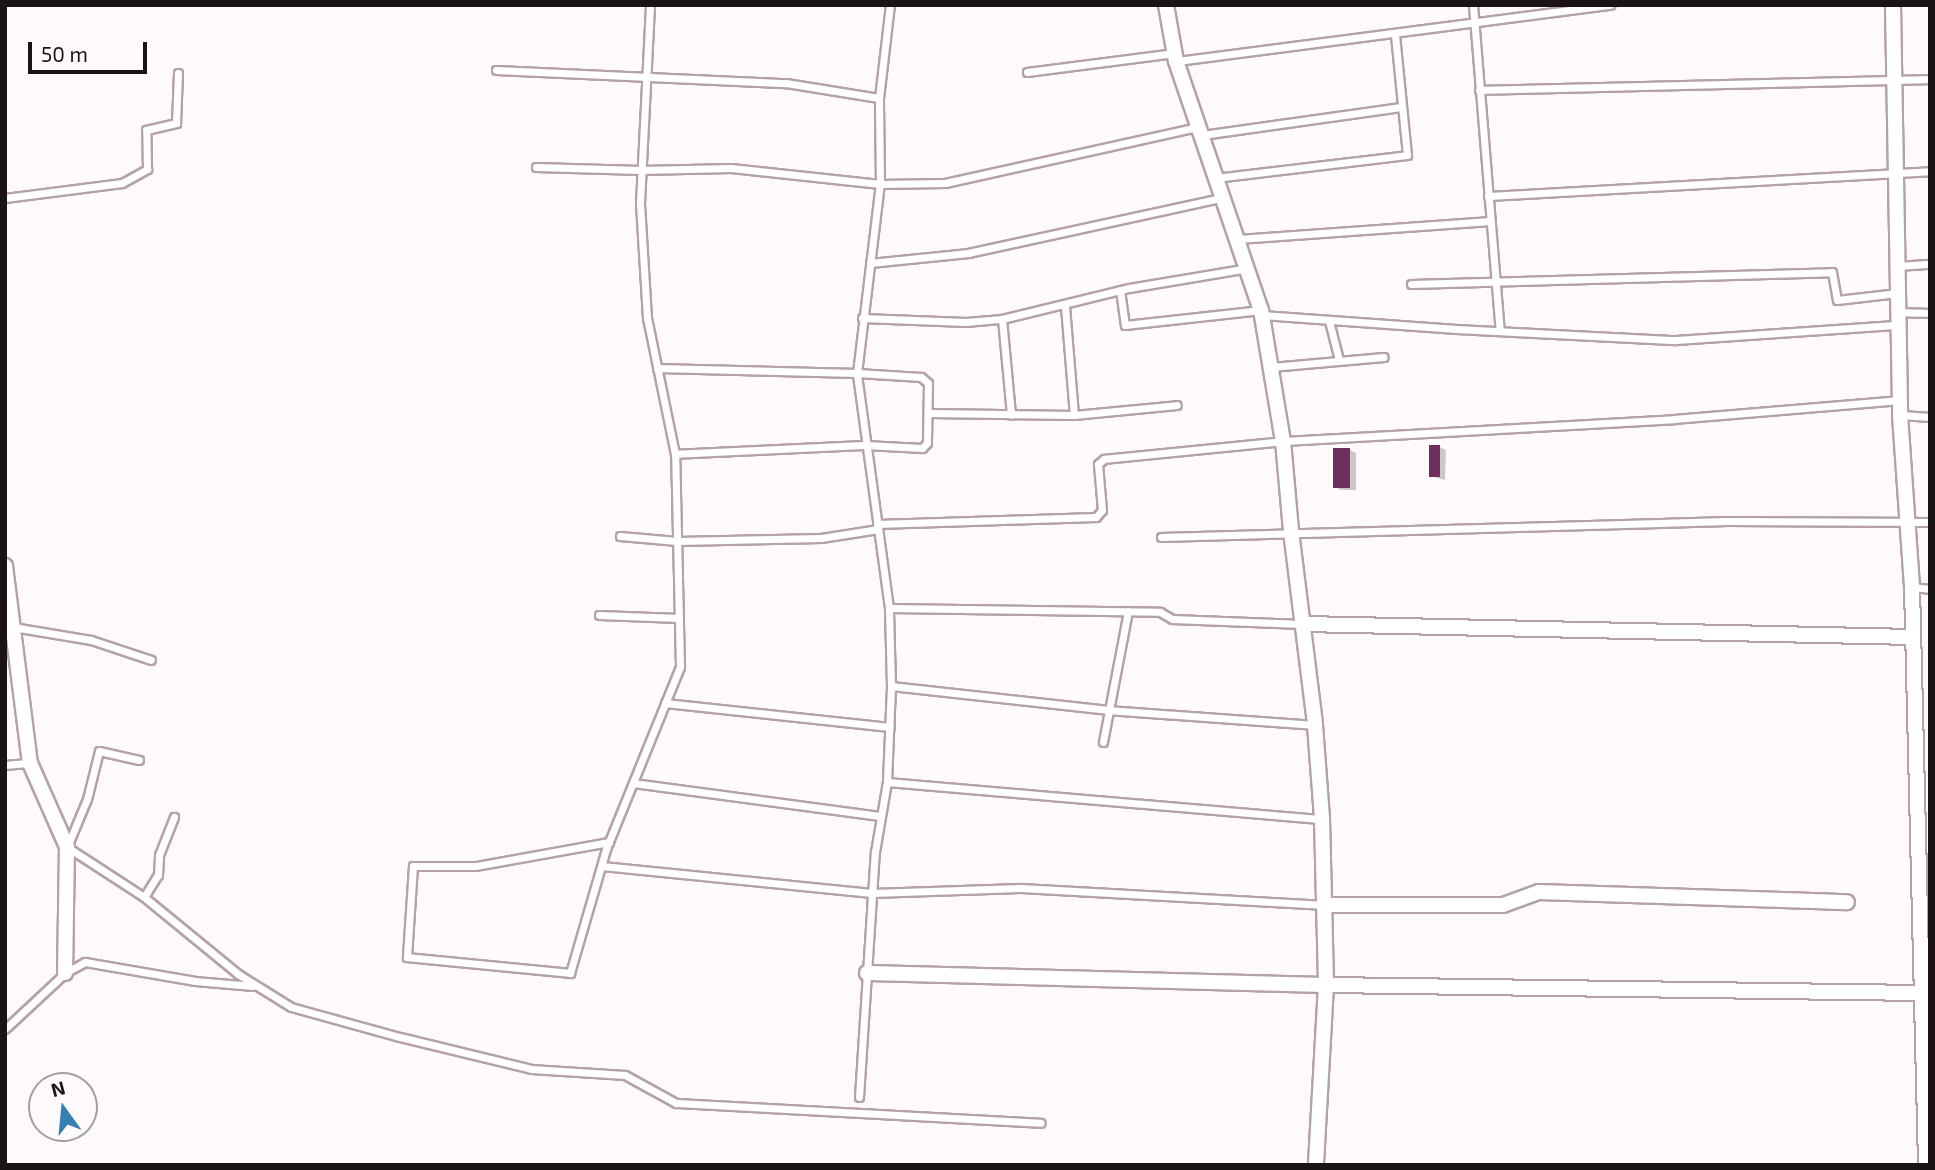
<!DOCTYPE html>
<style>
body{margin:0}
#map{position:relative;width:1935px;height:1170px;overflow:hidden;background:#fefafb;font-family:"Exo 2",sans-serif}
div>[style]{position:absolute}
.shadow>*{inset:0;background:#0003}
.building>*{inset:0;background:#6d2f5e;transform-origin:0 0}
.roads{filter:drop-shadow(2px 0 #b5a1a6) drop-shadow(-2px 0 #b5a1a6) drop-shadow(0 2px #b5a1a6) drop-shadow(0 -2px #b5a1a6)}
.service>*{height:7px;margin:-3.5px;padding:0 3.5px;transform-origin:3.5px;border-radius:3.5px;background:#fff}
.minor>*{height:14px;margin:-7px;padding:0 7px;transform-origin:7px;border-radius:7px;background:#fff}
span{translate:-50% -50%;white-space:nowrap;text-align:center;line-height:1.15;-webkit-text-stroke:7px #fefafb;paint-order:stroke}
.frame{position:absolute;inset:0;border:7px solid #1b1416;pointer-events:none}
.north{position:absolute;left:28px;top:1072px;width:70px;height:70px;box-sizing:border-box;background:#fefafb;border:2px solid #a39e9f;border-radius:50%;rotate:345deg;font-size:19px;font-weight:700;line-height:28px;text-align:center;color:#1b1416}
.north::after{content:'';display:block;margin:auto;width:24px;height:32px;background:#3480b3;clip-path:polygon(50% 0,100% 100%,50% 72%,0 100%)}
.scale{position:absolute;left:28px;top:42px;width:119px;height:32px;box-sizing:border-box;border:4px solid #1b1416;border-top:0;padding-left:9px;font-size:21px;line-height:24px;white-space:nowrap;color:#1b1416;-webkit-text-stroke:5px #fefafb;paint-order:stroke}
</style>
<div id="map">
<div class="shadow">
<i style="clip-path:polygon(1440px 447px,1446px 450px,1445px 480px,1430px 476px)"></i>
<i style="clip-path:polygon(1350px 450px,1356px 453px,1356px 490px,1341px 490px,1335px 487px)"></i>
</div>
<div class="building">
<i style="left:1429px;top:445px;width:11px;height:32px"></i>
<i style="left:1333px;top:448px;width:17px;height:40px"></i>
</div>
<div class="roads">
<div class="service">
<i style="left:1473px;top:5px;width:327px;rotate:85.3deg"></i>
<i style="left:1177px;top:61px;width:437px;rotate:-7.4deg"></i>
<i style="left:496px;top:70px;width:290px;rotate:2.6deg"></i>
<i style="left:786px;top:83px;width:94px;rotate:9.2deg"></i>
<i style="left:1027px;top:72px;width:149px;rotate:-7.3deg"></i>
<i style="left:1479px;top:90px;width:451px;rotate:-1.4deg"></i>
<i style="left:1202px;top:135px;width:201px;rotate:-8deg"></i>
<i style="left:536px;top:167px;width:105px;rotate:1.6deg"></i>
<i style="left:641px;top:170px;width:90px;rotate:-1.3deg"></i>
<i style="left:731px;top:168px;width:150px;rotate:6.1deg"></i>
<i style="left:880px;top:184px;width:65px;rotate:-0.9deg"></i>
<i style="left:945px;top:183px;width:258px;rotate:-12.5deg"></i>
<i style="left:1215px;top:178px;width:193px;rotate:-6.8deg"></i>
<i style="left:1407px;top:155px;width:122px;rotate:-95.7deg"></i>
<i style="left:1488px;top:196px;width:443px;rotate:-3.2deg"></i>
<i style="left:5px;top:198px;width:118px;rotate:-7.3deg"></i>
<i style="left:122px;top:183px;width:29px;rotate:-29deg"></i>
<i style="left:147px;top:169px;width:39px;rotate:-91deg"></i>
<i style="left:146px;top:130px;width:31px;rotate:-13deg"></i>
<i style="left:176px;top:123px;width:50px;rotate:-87.7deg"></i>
<i style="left:1238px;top:239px;width:253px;rotate:-4.1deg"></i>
<i style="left:870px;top:263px;width:99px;rotate:-5.8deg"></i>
<i style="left:968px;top:253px;width:259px;rotate:-12.3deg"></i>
<i style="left:1898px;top:266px;width:32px;rotate:-4deg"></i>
<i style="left:1411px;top:284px;width:421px;rotate:-1.6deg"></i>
<i style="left:1832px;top:272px;width:28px;rotate:80deg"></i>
<i style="left:1837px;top:300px;width:61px;rotate:-6.5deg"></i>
<i style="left:1120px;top:290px;width:35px;rotate:82deg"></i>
<i style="left:1125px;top:325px;width:137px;rotate:-6.3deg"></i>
<i style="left:1065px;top:306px;width:109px;rotate:85.3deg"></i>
<i style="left:1899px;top:312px;width:31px;rotate:2deg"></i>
<i style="left:1262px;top:315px;width:195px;rotate:4.1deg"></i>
<i style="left:1456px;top:329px;width:220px;rotate:2.9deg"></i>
<i style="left:1676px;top:340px;width:223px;rotate:-3.9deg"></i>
<i style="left:862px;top:318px;width:104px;rotate:2.2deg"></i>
<i style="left:966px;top:322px;width:36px;rotate:-5deg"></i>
<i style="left:1002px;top:319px;width:131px;rotate:-13.7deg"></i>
<i style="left:1129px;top:288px;width:121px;rotate:-9.5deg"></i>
<i style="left:1002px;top:319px;width:96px;rotate:84.6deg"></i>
<i style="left:1329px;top:321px;width:40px;rotate:75.6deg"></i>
<i style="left:1271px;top:367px;width:113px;rotate:-5.1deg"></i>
<i style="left:657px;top:368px;width:200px;rotate:1.4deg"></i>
<i style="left:857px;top:373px;width:64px;rotate:3.6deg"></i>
<i style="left:921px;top:377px;width:9px;rotate:41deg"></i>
<i style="left:928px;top:383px;width:60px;rotate:91deg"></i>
<i style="left:927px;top:443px;width:7px;rotate:135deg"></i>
<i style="left:922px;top:448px;width:57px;rotate:-177deg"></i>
<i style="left:865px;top:445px;width:190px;rotate:177.3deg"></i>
<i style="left:929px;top:413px;width:145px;rotate:0.8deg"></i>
<i style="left:1074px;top:415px;width:103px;rotate:-5.5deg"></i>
<i style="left:1901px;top:415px;width:29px;rotate:4deg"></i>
<i style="left:877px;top:524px;width:219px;rotate:-1.8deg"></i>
<i style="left:1096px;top:517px;width:9px;rotate:-49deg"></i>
<i style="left:1102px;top:510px;width:46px;rotate:-95deg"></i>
<i style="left:1098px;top:464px;width:8px;rotate:-40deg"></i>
<i style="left:1104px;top:459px;width:180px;rotate:-5.7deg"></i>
<i style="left:1283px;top:441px;width:392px;rotate:-3.2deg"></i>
<i style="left:1674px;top:419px;width:227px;rotate:-4.8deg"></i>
<i style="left:620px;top:536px;width:57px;rotate:5deg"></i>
<i style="left:677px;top:541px;width:144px;rotate:-1.2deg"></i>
<i style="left:821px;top:538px;width:58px;rotate:-9deg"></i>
<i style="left:1161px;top:537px;width:567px;rotate:-1.62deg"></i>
<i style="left:1728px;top:521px;width:202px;rotate:0.3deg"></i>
<i style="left:1912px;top:587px;width:18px;rotate:6deg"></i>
<i style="left:889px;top:608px;width:271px;rotate:0.8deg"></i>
<i style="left:1160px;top:612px;width:14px;rotate:30deg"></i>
<i style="left:1172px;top:619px;width:130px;rotate:2.2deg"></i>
<i style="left:599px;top:615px;width:80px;rotate:2.1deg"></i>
<i style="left:13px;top:627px;width:79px;rotate:9.5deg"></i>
<i style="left:91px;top:640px;width:63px;rotate:18.4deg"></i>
<i style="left:891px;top:686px;width:217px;rotate:6.3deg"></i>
<i style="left:1107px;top:710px;width:209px;rotate:4.1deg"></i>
<i style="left:665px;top:703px;width:226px;rotate:6.1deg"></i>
<i style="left:1103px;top:742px;width:133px;rotate:-79.2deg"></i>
<i style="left:139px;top:760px;width:41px;rotate:-167.3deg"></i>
<i style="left:99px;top:751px;width:49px;rotate:104deg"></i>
<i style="left:87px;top:799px;width:52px;rotate:112.6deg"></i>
<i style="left:67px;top:847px;width:92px;rotate:33deg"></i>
<i style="left:144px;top:897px;width:26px;rotate:-58deg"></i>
<i style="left:158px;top:875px;width:20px;rotate:-87deg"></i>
<i style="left:159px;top:855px;width:41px;rotate:-68.5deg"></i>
<i style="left:5px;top:765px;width:25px;rotate:-5deg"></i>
<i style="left:887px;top:782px;width:437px;rotate:4.9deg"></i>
<i style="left:633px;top:783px;width:249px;rotate:7.6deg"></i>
<i style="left:609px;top:842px;width:136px;rotate:169.8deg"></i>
<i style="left:475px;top:866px;width:62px;rotate:180deg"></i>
<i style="left:413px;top:866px;width:91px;rotate:93.8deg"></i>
<i style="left:407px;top:957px;width:164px;rotate:5.6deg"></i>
<i style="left:570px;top:973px;width:129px;rotate:-73.8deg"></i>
<i style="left:606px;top:849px;width:196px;rotate:-67.9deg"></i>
<i style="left:680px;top:667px;width:213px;rotate:-91.3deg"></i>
<i style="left:675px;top:454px;width:139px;rotate:-101.6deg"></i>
<i style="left:647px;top:318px;width:115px;rotate:-93.5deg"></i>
<i style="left:640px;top:203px;width:198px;rotate:-87.1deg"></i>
<i style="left:602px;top:866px;width:271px;rotate:5.7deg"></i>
<i style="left:872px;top:893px;width:148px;rotate:-1.9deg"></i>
<i style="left:1020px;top:888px;width:303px;rotate:3.2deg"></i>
<i style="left:144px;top:897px;width:122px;rotate:39.3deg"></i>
<i style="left:238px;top:974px;width:62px;rotate:31.9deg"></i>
<i style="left:291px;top:1007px;width:113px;rotate:15.4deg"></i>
<i style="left:400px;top:1037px;width:135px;rotate:13.7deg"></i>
<i style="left:531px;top:1069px;width:94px;rotate:3.7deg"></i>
<i style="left:625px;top:1075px;width:58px;rotate:28.8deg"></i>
<i style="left:676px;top:1103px;width:365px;rotate:3.1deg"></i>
<i style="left:5px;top:1029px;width:82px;rotate:-43deg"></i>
<i style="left:65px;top:973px;width:23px;rotate:-29deg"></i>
<i style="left:85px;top:962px;width:112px;rotate:9.8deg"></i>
<i style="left:195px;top:981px;width:58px;rotate:4.9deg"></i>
<i style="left:859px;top:1097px;width:246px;rotate:-86.3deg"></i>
<i style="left:875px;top:852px;width:71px;rotate:-80.3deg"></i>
<i style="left:887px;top:782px;width:96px;rotate:-87.6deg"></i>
<i style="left:891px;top:686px;width:78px;rotate:-91.5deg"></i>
<i style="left:889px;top:608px;width:237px;rotate:-97.8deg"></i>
<i style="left:857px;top:373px;width:190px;rotate:-83.1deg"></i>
<i style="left:880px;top:184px;width:86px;rotate:-90.7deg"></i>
<i style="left:879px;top:98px;width:94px;rotate:-83.3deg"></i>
</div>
<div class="minor">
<i style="left:1166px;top:5px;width:57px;rotate:79.9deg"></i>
<i style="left:1176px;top:61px;width:263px;rotate:71.2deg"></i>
<i style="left:1261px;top:310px;width:133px;rotate:80.5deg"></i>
<i style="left:1283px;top:441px;width:90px;rotate:84.9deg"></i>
<i style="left:1291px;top:531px;width:195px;rotate:82.9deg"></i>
<i style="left:1315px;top:725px;width:94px;rotate:85.7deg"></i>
<i style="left:1322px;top:819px;width:166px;rotate:88.6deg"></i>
<i style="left:1326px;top:985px;width:180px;rotate:93.2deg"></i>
<i style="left:1893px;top:5px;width:410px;rotate:89deg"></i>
<i style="left:1900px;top:415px;width:172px;rotate:86deg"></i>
<i style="left:1912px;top:587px;width:578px;rotate:88.61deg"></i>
<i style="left:5px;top:566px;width:199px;rotate:82.8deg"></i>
<i style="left:30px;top:763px;width:92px;rotate:66.2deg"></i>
<i style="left:67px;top:847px;width:126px;rotate:90.9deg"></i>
<i style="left:1303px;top:624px;width:608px;rotate:1.22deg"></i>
<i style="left:1323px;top:905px;width:180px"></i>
<i style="left:1503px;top:905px;width:38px;rotate:-20deg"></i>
<i style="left:1539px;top:892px;width:308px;rotate:1.9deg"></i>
<i style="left:867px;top:973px;width:459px;rotate:1.5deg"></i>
<i style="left:1326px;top:985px;width:595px;rotate:0.77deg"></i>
</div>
</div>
<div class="frame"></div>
<div class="north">N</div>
<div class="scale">50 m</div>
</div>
